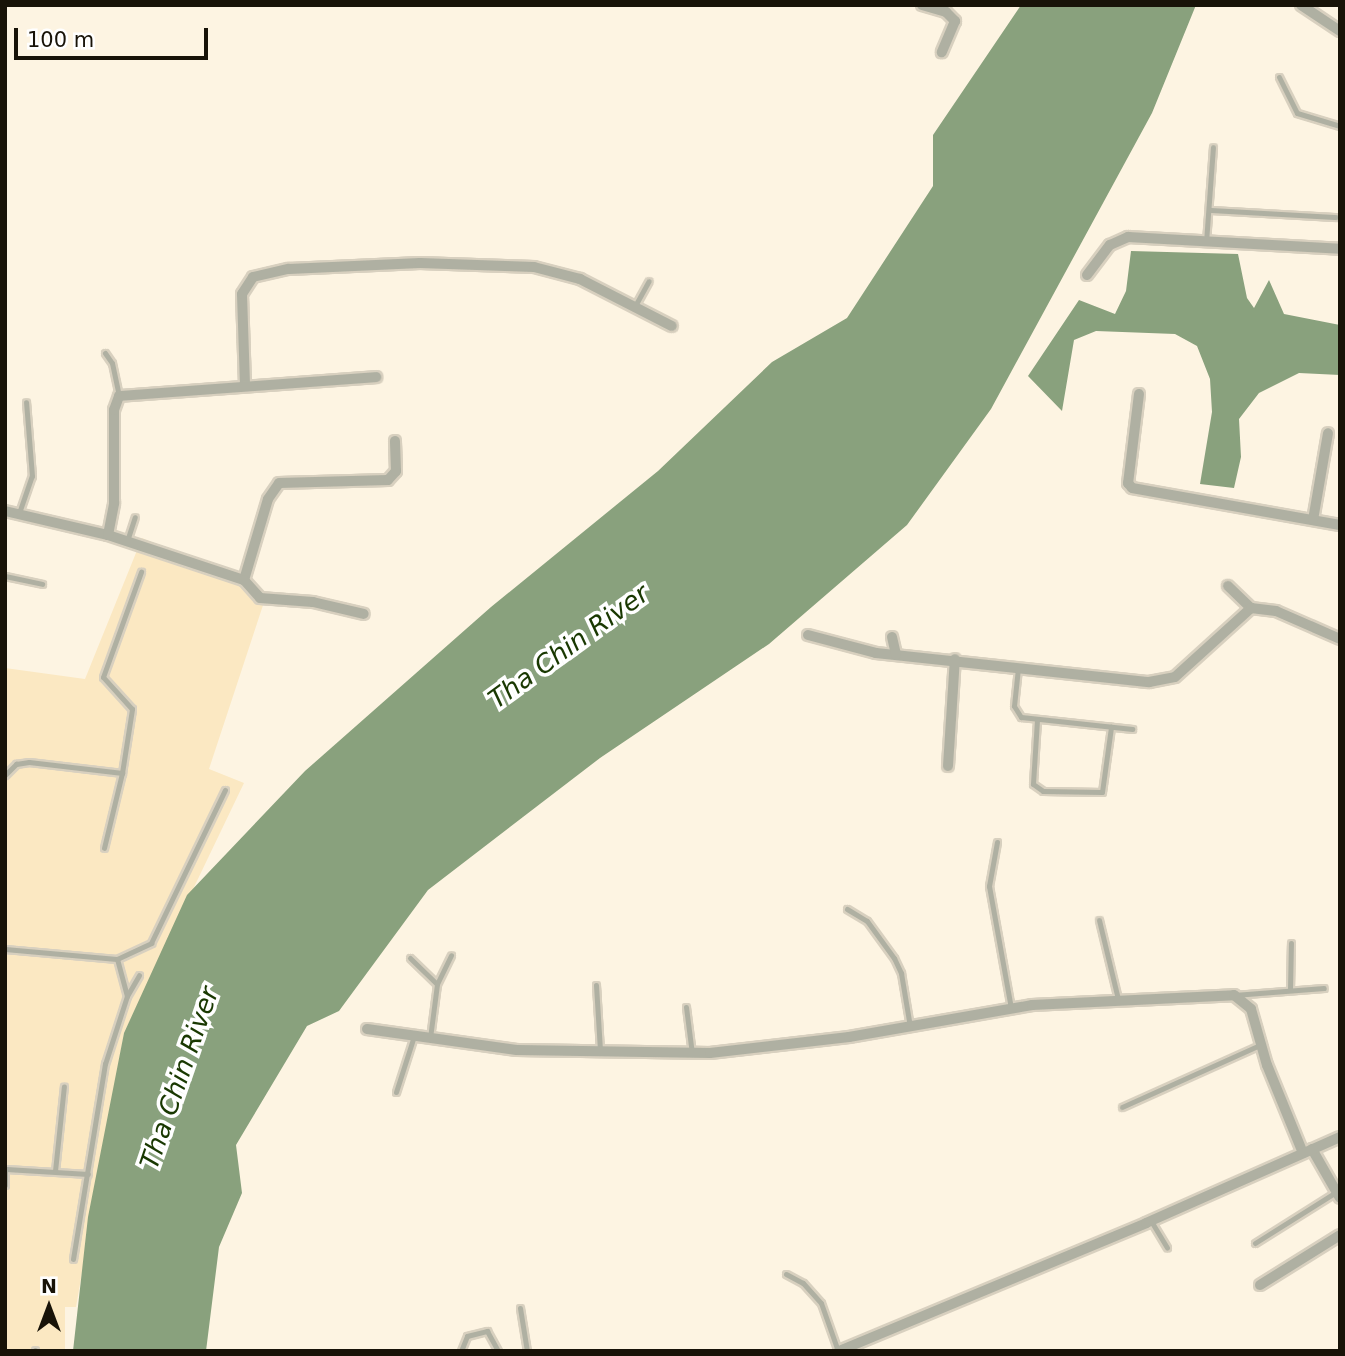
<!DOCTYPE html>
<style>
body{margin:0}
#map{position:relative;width:1345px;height:1356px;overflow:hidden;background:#fdf4e2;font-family:"DejaVu Sans",sans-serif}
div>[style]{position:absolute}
.built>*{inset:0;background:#fbe8c2}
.water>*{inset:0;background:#89a17d}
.roads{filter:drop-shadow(2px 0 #d8d0bf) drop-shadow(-2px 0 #d8d0bf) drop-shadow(0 2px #d8d0bf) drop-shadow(0 -2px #d8d0bf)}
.lane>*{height:5px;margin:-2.5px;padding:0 2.5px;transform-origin:2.5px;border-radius:2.5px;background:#afb0a2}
.street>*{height:10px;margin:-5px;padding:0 5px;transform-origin:5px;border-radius:5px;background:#afb0a2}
span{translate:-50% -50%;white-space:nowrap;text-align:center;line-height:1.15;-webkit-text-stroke:7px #fff;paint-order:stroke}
.water-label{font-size:26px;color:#193801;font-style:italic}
.frame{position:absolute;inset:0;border:7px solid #181308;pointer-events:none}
.north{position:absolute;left:14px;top:1272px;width:70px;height:70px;-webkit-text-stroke:5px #fff;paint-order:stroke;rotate:0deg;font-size:19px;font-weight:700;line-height:28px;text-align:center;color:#181308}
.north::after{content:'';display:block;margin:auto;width:24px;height:32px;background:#181308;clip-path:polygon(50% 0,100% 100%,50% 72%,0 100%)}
.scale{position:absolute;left:14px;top:28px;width:194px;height:32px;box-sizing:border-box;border:4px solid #181308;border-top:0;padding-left:9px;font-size:21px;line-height:24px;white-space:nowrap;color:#181308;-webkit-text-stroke:5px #fff;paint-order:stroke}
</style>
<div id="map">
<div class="built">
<i style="clip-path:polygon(142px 538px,267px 593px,209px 769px,244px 783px,124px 1033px,76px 1307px,65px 1307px,65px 1351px,5px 1351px,5px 668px,85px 679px)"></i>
</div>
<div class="water">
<i style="clip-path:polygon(1021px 5px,1196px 5px,1152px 113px,991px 409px,907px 525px,769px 644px,600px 758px,428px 890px,339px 1011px,307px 1026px,236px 1145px,242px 1193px,219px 1247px,206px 1351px,73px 1351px,88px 1217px,124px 1033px,187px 895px,305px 771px,491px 607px,658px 471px,772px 362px,847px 318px,933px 186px,933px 135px)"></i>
<i style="clip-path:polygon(1131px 251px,1238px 254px,1247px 298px,1254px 308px,1269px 280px,1284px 314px,1340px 325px,1340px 375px,1299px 373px,1259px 393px,1239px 419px,1241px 457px,1234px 488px,1200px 484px,1212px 412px,1210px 379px,1197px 346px,1175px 334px,1096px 331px,1074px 340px,1062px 411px,1028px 376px,1079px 300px,1115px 314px,1126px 291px)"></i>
</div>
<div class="roads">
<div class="lane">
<i style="left:1279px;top:77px;width:40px;rotate:63.4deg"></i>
<i style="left:1297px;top:113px;width:45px;rotate:16.8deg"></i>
<i style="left:1209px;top:210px;width:127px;rotate:3.2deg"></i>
<i style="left:1206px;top:242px;width:95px;rotate:-85.8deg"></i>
<i style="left:636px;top:304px;width:26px;rotate:-61deg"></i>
<i style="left:105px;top:353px;width:12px;rotate:55deg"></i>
<i style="left:112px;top:363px;width:34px;rotate:78deg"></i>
<i style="left:19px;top:513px;width:39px;rotate:-71deg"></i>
<i style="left:32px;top:476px;width:74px;rotate:-94.6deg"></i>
<i style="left:127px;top:541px;width:25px;rotate:-72deg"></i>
<i style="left:5px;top:576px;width:38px;rotate:12deg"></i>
<i style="left:1018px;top:668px;width:38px;rotate:96deg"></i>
<i style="left:1014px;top:706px;width:13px;rotate:58deg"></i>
<i style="left:1021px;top:717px;width:112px;rotate:6.2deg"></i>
<i style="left:1037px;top:720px;width:64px;rotate:93.6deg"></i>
<i style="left:1033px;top:784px;width:12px;rotate:35deg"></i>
<i style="left:1043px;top:791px;width:59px;rotate:1deg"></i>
<i style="left:1102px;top:792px;width:66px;rotate:-82.1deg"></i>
<i style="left:122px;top:773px;width:65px;rotate:-81.1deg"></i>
<i style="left:132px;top:709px;width:43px;rotate:-132.2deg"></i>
<i style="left:103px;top:677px;width:112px;rotate:-70.1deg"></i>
<i style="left:5px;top:775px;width:16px;rotate:-45deg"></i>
<i style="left:16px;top:764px;width:13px;rotate:-9deg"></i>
<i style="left:29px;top:762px;width:94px;rotate:6.7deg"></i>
<i style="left:122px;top:773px;width:77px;rotate:103.5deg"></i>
<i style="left:997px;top:842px;width:45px;rotate:100.3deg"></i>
<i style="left:989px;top:886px;width:124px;rotate:79.8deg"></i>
<i style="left:847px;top:909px;width:23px;rotate:31deg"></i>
<i style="left:867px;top:921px;width:46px;rotate:53.9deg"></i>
<i style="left:894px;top:958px;width:17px;rotate:65deg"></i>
<i style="left:901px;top:973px;width:55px;rotate:80.5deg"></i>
<i style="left:1099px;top:920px;width:81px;rotate:76.5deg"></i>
<i style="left:5px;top:949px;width:112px;rotate:5.1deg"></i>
<i style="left:117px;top:959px;width:38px;rotate:-25deg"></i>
<i style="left:151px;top:943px;width:170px;rotate:-64.2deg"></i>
<i style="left:410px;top:958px;width:37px;rotate:44deg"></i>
<i style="left:596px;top:985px;width:65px;rotate:86.5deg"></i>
<i style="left:1290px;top:989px;width:46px;rotate:-88.8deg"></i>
<i style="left:1234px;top:995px;width:90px;rotate:-4.4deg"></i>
<i style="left:127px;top:996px;width:24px;rotate:-60deg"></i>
<i style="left:686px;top:1007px;width:47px;rotate:82.7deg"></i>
<i style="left:430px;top:1038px;width:54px;rotate:-82.6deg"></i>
<i style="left:437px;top:984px;width:32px;rotate:-64deg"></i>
<i style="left:396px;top:1092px;width:59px;rotate:-72.2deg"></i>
<i style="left:1122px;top:1107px;width:151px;rotate:-24.2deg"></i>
<i style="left:5px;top:1169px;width:16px;rotate:90deg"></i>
<i style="left:6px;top:1169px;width:82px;rotate:3.5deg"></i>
<i style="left:55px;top:1171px;width:85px;rotate:-84deg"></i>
<i style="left:1151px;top:1221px;width:31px;rotate:59deg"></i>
<i style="left:1255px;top:1243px;width:96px;rotate:-32.2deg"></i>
<i style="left:73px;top:1259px;width:198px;rotate:-80.7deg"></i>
<i style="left:105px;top:1064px;width:71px;rotate:-72.1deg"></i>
<i style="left:127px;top:996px;width:38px;rotate:-105deg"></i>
<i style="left:786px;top:1274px;width:19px;rotate:28deg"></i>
<i style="left:803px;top:1283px;width:27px;rotate:48deg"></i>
<i style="left:821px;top:1303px;width:51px;rotate:70.5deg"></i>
<i style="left:520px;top:1308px;width:44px;rotate:80.8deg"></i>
<i style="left:35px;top:1350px;width:1px;rotate:90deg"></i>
<i style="left:461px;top:1351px;width:16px;rotate:-68deg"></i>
<i style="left:467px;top:1336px;width:21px;rotate:-14deg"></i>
<i style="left:487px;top:1331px;width:23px;rotate:61deg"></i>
</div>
<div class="street">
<i style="left:922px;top:5px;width:25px;rotate:16deg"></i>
<i style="left:946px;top:12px;width:13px;rotate:45deg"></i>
<i style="left:955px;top:21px;width:34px;rotate:113deg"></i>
<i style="left:1301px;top:5px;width:47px;rotate:33.7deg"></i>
<i style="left:1087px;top:275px;width:38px;rotate:-53deg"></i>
<i style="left:1110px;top:245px;width:20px;rotate:-24deg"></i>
<i style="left:1128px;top:237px;width:212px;rotate:3.2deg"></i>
<i style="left:245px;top:385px;width:91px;rotate:-91.9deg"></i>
<i style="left:242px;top:294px;width:20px;rotate:-57deg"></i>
<i style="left:253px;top:277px;width:37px;rotate:-13deg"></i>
<i style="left:289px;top:269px;width:131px;rotate:-2.6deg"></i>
<i style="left:420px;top:263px;width:114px;rotate:2deg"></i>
<i style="left:534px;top:267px;width:48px;rotate:14.6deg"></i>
<i style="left:580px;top:279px;width:103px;rotate:27.1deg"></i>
<i style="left:1139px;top:394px;width:90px;rotate:97deg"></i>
<i style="left:1128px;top:483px;width:6px;rotate:51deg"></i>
<i style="left:1132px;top:488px;width:211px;rotate:10.1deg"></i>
<i style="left:5px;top:511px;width:106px;rotate:13.1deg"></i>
<i style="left:108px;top:535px;width:143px;rotate:18.3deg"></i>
<i style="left:244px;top:580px;width:84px;rotate:-73.5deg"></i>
<i style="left:268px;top:499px;width:19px;rotate:-55deg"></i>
<i style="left:279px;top:483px;width:109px;rotate:-1.6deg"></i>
<i style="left:388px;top:480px;width:12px;rotate:-48deg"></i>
<i style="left:396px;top:471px;width:30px;rotate:-92deg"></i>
<i style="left:1313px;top:520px;width:88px;rotate:-80.2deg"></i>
<i style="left:108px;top:535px;width:33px;rotate:-79deg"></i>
<i style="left:114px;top:503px;width:93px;rotate:-90deg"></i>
<i style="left:114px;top:410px;width:15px;rotate:-70deg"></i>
<i style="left:119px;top:396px;width:258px;rotate:-4.2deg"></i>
<i style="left:244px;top:580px;width:24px;rotate:48deg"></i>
<i style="left:260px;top:598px;width:53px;rotate:4.3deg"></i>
<i style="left:313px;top:602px;width:52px;rotate:13.2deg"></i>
<i style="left:1228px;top:586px;width:32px;rotate:44deg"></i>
<i style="left:808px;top:635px;width:70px;rotate:14.8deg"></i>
<i style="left:876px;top:653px;width:275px;rotate:6.1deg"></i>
<i style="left:1149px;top:682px;width:26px;rotate:-11deg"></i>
<i style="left:1175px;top:677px;width:103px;rotate:-42.2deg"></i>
<i style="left:1251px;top:608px;width:25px;rotate:7deg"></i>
<i style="left:1276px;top:611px;width:70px;rotate:23.6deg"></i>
<i style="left:892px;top:637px;width:18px;rotate:77deg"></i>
<i style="left:948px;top:766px;width:107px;rotate:-86.3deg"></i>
<i style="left:367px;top:1029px;width:151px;rotate:8deg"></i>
<i style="left:517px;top:1050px;width:193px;rotate:0.9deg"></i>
<i style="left:710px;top:1053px;width:140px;rotate:-6.6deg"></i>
<i style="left:849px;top:1037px;width:186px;rotate:-9.9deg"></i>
<i style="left:1032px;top:1005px;width:202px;rotate:-2.8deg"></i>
<i style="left:1234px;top:995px;width:22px;rotate:39deg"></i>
<i style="left:1251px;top:1009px;width:58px;rotate:74.1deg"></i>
<i style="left:1267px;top:1065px;width:95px;rotate:67.8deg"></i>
<i style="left:1312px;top:1149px;width:56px;rotate:60.3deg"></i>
<i style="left:1260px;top:1285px;width:94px;rotate:-32deg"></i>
<i style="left:839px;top:1351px;width:333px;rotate:-22.6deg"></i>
<i style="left:1146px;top:1223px;width:212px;rotate:-23.9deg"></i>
</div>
</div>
<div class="water-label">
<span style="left:569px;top:647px;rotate:-36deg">Tha Chin River</span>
<span style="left:180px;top:1078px;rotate:-71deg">Tha Chin River</span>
</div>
<div class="frame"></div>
<div class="north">N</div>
<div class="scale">100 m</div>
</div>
